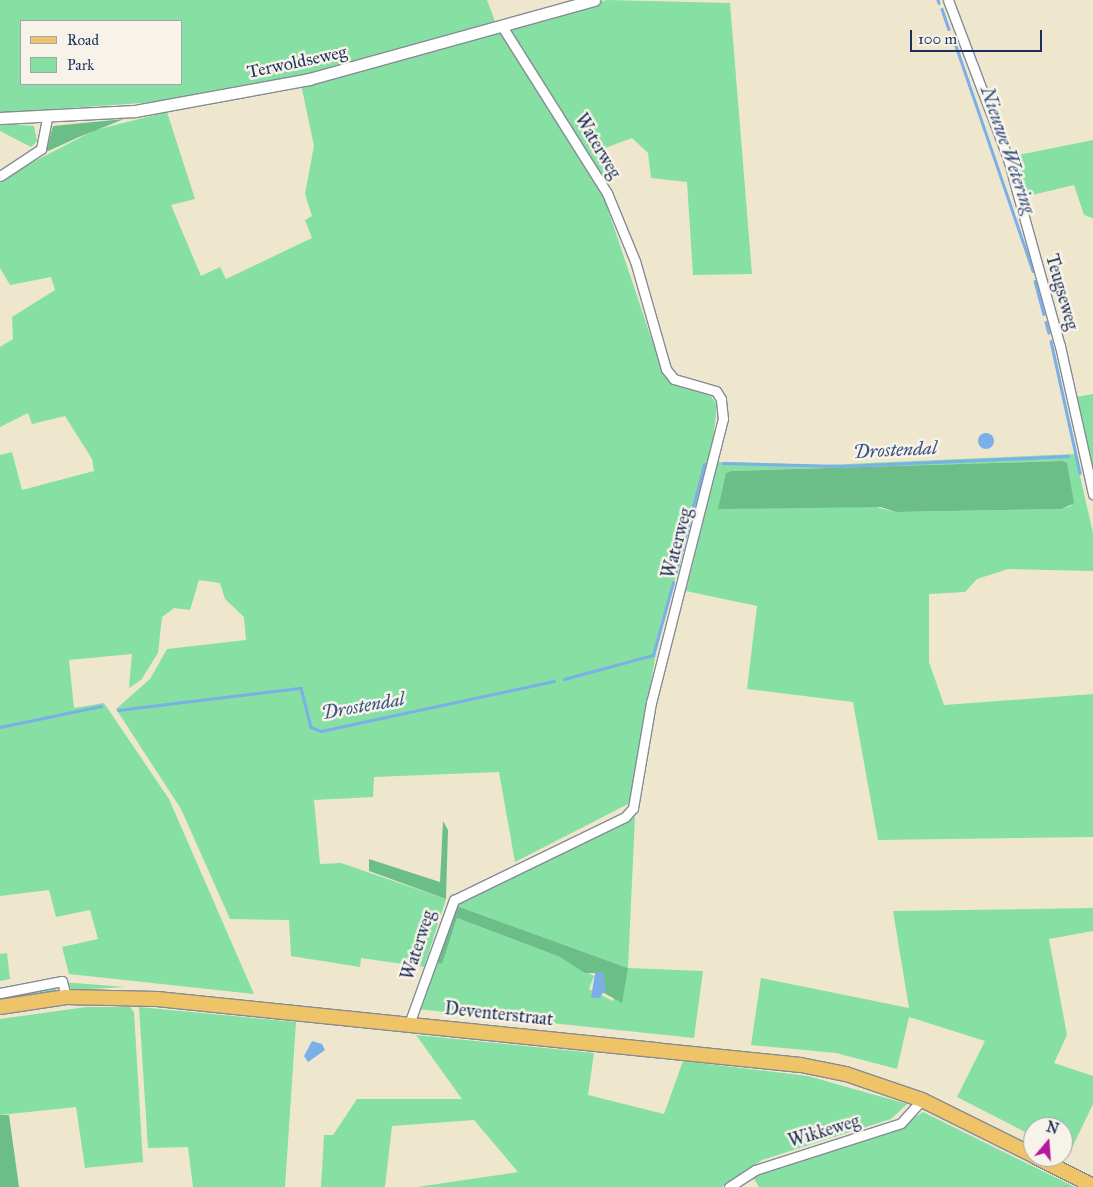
<!DOCTYPE html>
<style>
body{margin:0}
#map{position:relative;width:1093px;height:1187px;overflow:hidden;background:#efe7cd;font-family:"IM FELL Great Primer",serif}
div>[style]{position:absolute}
.green>*{inset:0;background:#86dfa3}
.forest>*{inset:0;background:#6cbe89}
.water>*{inset:0;background:#7bafe8}
.round{border-radius:50%}
.stream>*{height:2.5px;margin:-1.25px;padding:0 1.25px;transform-origin:1.25px;border-radius:1.25px;background:#7bafe8}
.roads{filter:drop-shadow(1px 0 #858b96) drop-shadow(-1px 0 #858b96) drop-shadow(0 1px #858b96) drop-shadow(0 -1px #858b96)}
.minor>*{height:9px;margin:-4.5px;padding:0 4.5px;transform-origin:4.5px;border-radius:4.5px;background:#fff}
.tertiary>*{height:11px;margin:-5.5px;padding:0 5.5px;transform-origin:5.5px;border-radius:5.5px;background:#fff}
.primary>*{height:14px;margin:-7px;padding:0 7px;transform-origin:7px;border-radius:7px;background:#efc469}
span{translate:-50% -50%;white-space:nowrap;text-align:center;line-height:1.15;-webkit-text-stroke:5px #f7f3e8;paint-order:stroke}
.street-label{font-size:18px;color:#1b2f5e}
.water-label{font-size:19px;color:#385587;font-style:italic}
.legend{position:absolute;left:20px;top:20px;width:162px;height:65px;box-sizing:border-box;background:#f7f3e8;border:1px solid #9fa5b1;margin:0;padding:6px 9px;list-style:none;font-size:15px;color:#1b2f5e}
.legend li{display:flex;align-items:center;gap:10px;height:25px}
.legend b{width:25px;border:1px solid #9fa5b1}
.north{position:absolute;left:1023px;top:1117px;width:50px;height:50px;box-sizing:border-box;background:#f7f3e8;border:1px solid #9fa5b1;border-radius:50%;rotate:18deg;font-size:14px;font-weight:700;line-height:20px;text-align:center;color:#1b2f5e}
.north::after{content:'';display:block;margin:auto;width:18px;height:22px;background:#b5179e;clip-path:polygon(50% 0,100% 100%,50% 72%,0 100%)}
.scale{position:absolute;left:910px;top:30px;width:132px;height:22px;box-sizing:border-box;border:2px solid #1b2f5e;border-top:0;padding-left:6px;font-size:15px;line-height:18px;white-space:nowrap;color:#1b2f5e;-webkit-text-stroke:4px #f7f3e8;paint-order:stroke}
</style>
<div id="map">
<div class="green">
<i style="clip-path:polygon(evenodd,0 0,487px 0,495px 21px,495px 25px,332px 70px,170px 101px,0 113px,0 0,21px 21px,181px 21px,181px 84px,21px 84px,21px 21px)"></i>
<i style="clip-path:polygon(607px 0,730px 3px,752px 274px,693px 275px,687px 182px,651px 178px,648px 153px,632px 138px,605px 148px,613px 172px,601px 175px,509px 29px)"></i>
<i style="clip-path:polygon(500px 32px,602px 192px,663px 373px,675px 384px,711px 396px,717px 405px,711px 459px,705px 463px,656px 653px,630px 803px,515px 862px,499px 772px,374px 777px,373px 797px,314px 800px,320px 864px,341px 863px,446px 899px,424px 967px,361px 958px,360px 967px,291px 956px,289px 920px,230px 919px,181px 809px,116px 709px,150px 679px,167px 649px,246px 640px,244px 617px,225px 599px,220px 583px,199px 580px,190px 610px,174px 608px,162px 617px,158px 653px,141px 680px,129px 688px,132px 654px,69px 660px,74px 708px,104px 703px,169px 799px,254px 994px,69px 974px,62px 947px,98px 939px,90px 910px,56px 917px,49px 890px,0 896px,0 455px,12px 452px,22px 490px,94px 471px,92px 459px,65px 416px,32px 424px,28px 413px,0 427px,0 347px,13px 339px,12px 317px,55px 290px,51px 277px,10px 285px,0 268px,0 179px,95px 130px,167px 112px,195px 199px,171px 205px,201px 276px,220px 267px,226px 279px,312px 238px,305px 220px,312px 216px,305px 194px,314px 146px,301px 84px)"></i>
<i style="clip-path:polygon(0 123px,34px 126px,37px 141px,31px 147px,0 131px)"></i>
<i style="clip-path:polygon(1093px 140px,1093px 218px,1084px 215px,1074px 185px,1024px 197px,1014px 156px)"></i>
<i style="clip-path:polygon(1093px 394px,1093px 473px,1092px 473px,1076px 397px)"></i>
<i style="clip-path:polygon(evenodd,1075px 454px,1093px 533px,1093px 571px,1008px 569px,977px 579px,965px 592px,929px 594px,929px 662px,944px 705px,1093px 694px,1093px 837px,878px 840px,853px 702px,747px 689px,757px 606px,686px 591px,718px 462px,824px 465px,1075px 454px,1062px 461px,1071px 506px,1062px 509px,896px 512px,731px 471px,1062px 461px)"></i>
<i style="clip-path:polygon(624px 817px,635px 817px,628px 968px,703px 971px,694px 1038px,417px 1009px,433px 961px,442px 963px,457px 918px,560px 957px,594px 976px,589px 989px,613px 1001px,628px 968px,454px 905px)"></i>
<i style="clip-path:polygon(1093px 908px,1093px 931px,1049px 939px,1067px 1035px,1054px 1063px,1093px 1076px,1093px 1104px,1069px 1154px,1063px 1151px,1063px 1127px,1033px 1127px,1033px 1136px,957px 1097px,985px 1041px,909px 1017px,897px 1069px,836px 1053px,751px 1045px,761px 978px,909px 1008px,893px 911px)"></i>
<i style="clip-path:polygon(7px 953px,10px 979px,0 981px,0 954px)"></i>
<i style="clip-path:polygon(66px 983px,75px 983px,125px 987px,72px 990px)"></i>
<i style="clip-path:polygon(59px 985px,55px 991px,0 1002px,0 995px)"></i>
<i style="clip-path:polygon(86px 1007px,130px 1007px,134px 1012px,143px 1162px,85px 1168px,76px 1107px,0 1115px,0 1019px)"></i>
<i style="clip-path:polygon(139px 1007px,296px 1022px,285px 1187px,193px 1187px,188px 1147px,148px 1148px)"></i>
<i style="clip-path:polygon(416px 1035px,594px 1053px,588px 1095px,664px 1114px,683px 1061px,808px 1076px,907px 1104px,891px 1119px,762px 1160px,722px 1187px,417px 1187px,518px 1172px,474px 1120px,392px 1126px,385px 1187px,321px 1187px,324px 1135px,333px 1135px,357px 1099px,462px 1099px)"></i>
<i style="clip-path:polygon(923px 1112px,1075px 1187px,759px 1187px,751px 1174px,901px 1126px)"></i>
</div>
<div class="forest">
<i style="clip-path:polygon(124px 119px,79px 137px,46px 152px,53px 126px)"></i>
<i style="clip-path:polygon(1062px 461px,1067px 463px,1074px 503px,1062px 509px,896px 512px,881px 507px,718px 509px,726px 473px,732px 471px)"></i>
<i style="clip-path:polygon(443px 821px,448px 830px,446px 899px,369px 871px,369px 859px,440px 882px)"></i>
<i style="clip-path:polygon(454px 905px,628px 968px,622px 1003px,604px 993px,595px 973px,585px 973px,560px 957px,457px 918px,442px 964px,433px 961px)"></i>
<i style="clip-path:polygon(0 1115px,9px 1115px,19px 1187px,0 1187px)"></i>
</div>
<div class="water">
<i class="round" style="left:978px;top:433px;width:16px;height:16px"></i>
<i style="clip-path:polygon(603px 972px,606px 990px,599px 998px,591px 998px,595px 973px)"></i>
<i style="clip-path:polygon(312px 1041px,322px 1044px,325px 1050px,308px 1062px,304px 1056px)"></i>
</div>
<div class="stream">
<i style="left:938px;top:0;width:3px;rotate:72deg"></i>
<i style="left:942px;top:9px;width:21px;rotate:71deg"></i>
<i style="left:954px;top:40px;width:244px;rotate:71.1deg"></i>
<i style="left:1035px;top:281px;width:34px;rotate:75deg"></i>
<i style="left:1046px;top:322px;width:11px;rotate:75deg"></i>
<i style="left:1051px;top:341px;width:135px;rotate:77.6deg"></i>
<i style="left:723px;top:463px;width:119px;rotate:1.4deg"></i>
<i style="left:842px;top:466px;width:226px;rotate:-2.5deg"></i>
<i style="left:676px;top:572px;width:111px;rotate:-75.3deg"></i>
<i style="left:704px;top:465px;width:7px;rotate:-34deg"></i>
<i style="left:564px;top:679px;width:92px;rotate:-15.1deg"></i>
<i style="left:653px;top:655px;width:75px;rotate:-74.5deg"></i>
<i style="left:118px;top:710px;width:184px;rotate:-6.9deg"></i>
<i style="left:301px;top:688px;width:40px;rotate:75.6deg"></i>
<i style="left:311px;top:727px;width:11px;rotate:22deg"></i>
<i style="left:321px;top:731px;width:238px;rotate:-12.1deg"></i>
<i style="left:0;top:727px;width:103px;rotate:-11.7deg"></i>
<i style="left:1065px;top:1187px;width:1px"></i>
</div>
<div class="roads">
<div class="minor">
<i style="left:948px;top:0;width:170px;rotate:69.3deg"></i>
<i style="left:1008px;top:159px;width:194px;rotate:74.5deg"></i>
<i style="left:1060px;top:346px;width:152px;rotate:77.4deg"></i>
<i style="left:0;top:176px;width:49px;rotate:-33.4deg"></i>
<i style="left:41px;top:149px;width:32px;rotate:-79deg"></i>
<i style="left:0;top:993px;width:63px;rotate:-11deg"></i>
<i style="left:62px;top:981px;width:16px;rotate:76deg"></i>
<i style="left:409px;top:1024px;width:132px;rotate:-70.1deg"></i>
<i style="left:454px;top:900px;width:190px;rotate:-25.9deg"></i>
<i style="left:625px;top:817px;width:12px;rotate:-48deg"></i>
<i style="left:633px;top:808px;width:107px;rotate:-80.3deg"></i>
<i style="left:651px;top:703px;width:293px;rotate:-75.8deg"></i>
<i style="left:723px;top:419px;width:20px;rotate:-96deg"></i>
<i style="left:721px;top:399px;width:9px;rotate:-122deg"></i>
<i style="left:716px;top:391px;width:44px;rotate:-164.1deg"></i>
<i style="left:674px;top:379px;width:13px;rotate:-129deg"></i>
<i style="left:666px;top:369px;width:112px;rotate:-106deg"></i>
<i style="left:635px;top:261px;width:74px;rotate:-112.4deg"></i>
<i style="left:607px;top:193px;width:197px;rotate:-122.2deg"></i>
<i style="left:729px;top:1187px;width:31px;rotate:-33deg"></i>
<i style="left:755px;top:1170px;width:153px;rotate:-17.8deg"></i>
<i style="left:901px;top:1123px;width:31px;rotate:-48deg"></i>
</div>
<div class="tertiary">
<i style="left:0;top:118px;width:135px;rotate:-3deg"></i>
<i style="left:135px;top:111px;width:177px;rotate:-10.4deg"></i>
<i style="left:309px;top:79px;width:296px;rotate:-15.5deg"></i>
</div>
<div class="primary">
<i style="left:0;top:1007px;width:67px;rotate:-8.6deg"></i>
<i style="left:66px;top:997px;width:91px;rotate:1.3deg"></i>
<i style="left:157px;top:999px;width:647px;rotate:5.85deg"></i>
<i style="left:801px;top:1065px;width:46px;rotate:11.3deg"></i>
<i style="left:846px;top:1074px;width:80px;rotate:18.9deg"></i>
<i style="left:922px;top:1100px;width:124px;rotate:26.4deg"></i>
<i style="left:1036px;top:1157px;width:64px;rotate:27deg"></i>
</div>
</div>
<div class="street-label">
<span style="left:297px;top:62px;rotate:-12deg">Terwoldseweg</span>
<span style="left:598px;top:146px;rotate:59deg">Waterweg</span>
<span style="left:1062px;top:292px;rotate:74deg">Teugseweg</span>
<span style="left:677px;top:543px;rotate:-75deg">Waterweg</span>
<span style="left:418px;top:945px;rotate:-72deg">Waterweg</span>
<span style="left:499px;top:1014px;rotate:6deg">Deventerstraat</span>
<span style="left:824px;top:1131px;rotate:-17deg">Wikkeweg</span>
</div>
<div class="water-label">
<span style="left:1008px;top:150px;rotate:71deg">Nieuwe Wetering</span>
<span style="left:895px;top:450px;rotate:-3deg">Drostendal</span>
<span style="left:363px;top:706px;rotate:-10deg">Drostendal</span>
</div>
<ul class="legend">
<li><b style="height:6px;background:#efc469"></b>Road</li>
<li><b style="height:14px;background:#86dfa3"></b>Park</li>
</ul>
<div class="north">N</div>
<div class="scale">100 m</div>
</div>
